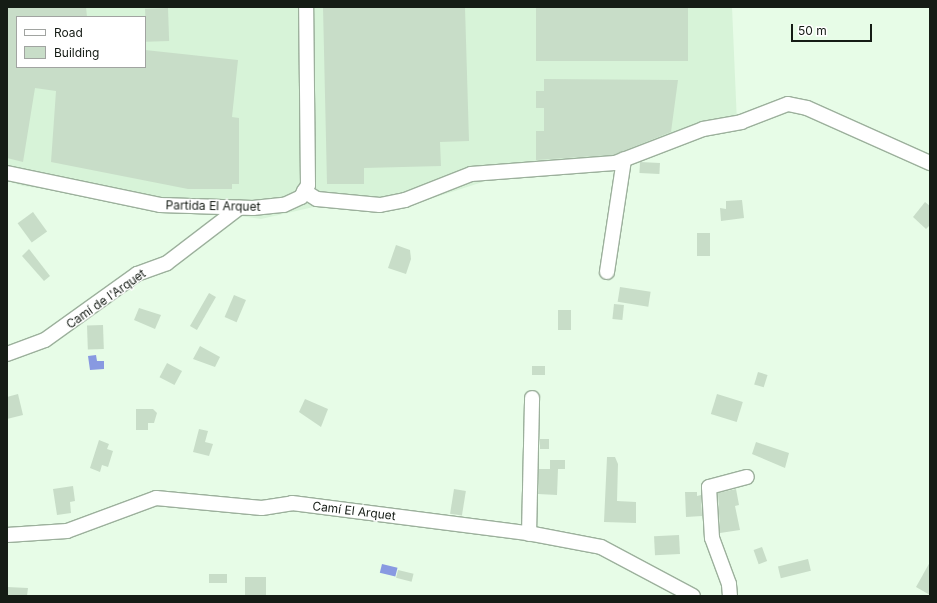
<!DOCTYPE html>
<meta charset="utf-8">
<style>
body{margin:0}
#map{position:relative;width:937px;height:603px;overflow:hidden;background:#e7fce7;font-family:Inter,sans-serif}
div>[style]{position:absolute}
.built>*{inset:0;background:#d7f3d8}
.water>*{inset:0;background:#8899e1;transform-origin:0 0}
.building>*{inset:0;background:#c8ddc8;transform-origin:0 0}
.roads{filter:drop-shadow(1px 0 #9cb09c) drop-shadow(-1px 0 #9cb09c) drop-shadow(0 1px #9cb09c) drop-shadow(0 -1px #9cb09c)}
.minor>*{height:14px;margin:-7px;padding:0 7px;transform-origin:7px;border-radius:7px;background:#fff}
span{translate:-50% -50%;white-space:nowrap;text-align:center;line-height:1.15;-webkit-text-stroke:3px #fff;paint-order:stroke}
.street-label{font-size:12px;color:#151c15}
.frame{position:absolute;inset:0;border:8px solid #151c15;pointer-events:none}
.legend{position:absolute;left:16px;top:16px;width:130px;height:52px;box-sizing:border-box;background:#fff;border:1px solid #a1a4a1;margin:0;padding:5px 7px;list-style:none;font-size:12px;color:#151c15}
.legend li{display:flex;align-items:center;gap:8px;height:20px}
.legend b{width:20px;border:1px solid #a1a4a1}
.scale{position:absolute;left:791px;top:24px;width:81px;height:18px;box-sizing:border-box;border:2px solid #151c15;border-top:0;padding-left:5px;font-size:12px;line-height:14px;white-space:nowrap;color:#151c15;-webkit-text-stroke:3px #fff;paint-order:stroke}
</style>
<div id="map">
<div class="built">
<i style="clip-path:polygon(evenodd,7px 7px,732px 7px,737px 123px,609px 171px,495px 178px,405px 207px,318px 206px,261px 219px,23px 186px,7px 181px,7px 7px,17px 17px,145px 17px,145px 67px,17px 67px,17px 17px)"></i>
</div>
<div class="water">
<i style="clip-path:polygon(96px 355px,97px 361px,104px 361px,104px 369px,90px 370px,88px 356px)"></i>
<i style="left:382px;top:564px;width:16px;height:9px;rotate:14deg"></i>
</div>
<div class="building">
<i style="clip-path:polygon(7px 7px,86px 7px,87px 17px,17px 17px,17px 67px,145px 67px,145px 50px,238px 60px,232px 117px,239px 118px,239px 184px,232px 184px,232px 189px,188px 189px,51px 162px,56px 91px,35px 88px,23px 162px,7px 158px)"></i>
<i style="clip-path:polygon(323px 7px,465px 7px,469px 141px,440px 142px,441px 166px,364px 168px,364px 184px,327px 184px)"></i>
<i style="left:536px;top:7px;width:152px;height:54px"></i>
<i style="left:168px;top:8px;width:33px;height:23px;rotate:88deg"></i>
<i style="clip-path:polygon(544px 79px,678px 80px,671px 132px,613px 155px,536px 160px,536px 131px,544px 131px,544px 108px,536px 108px,536px 91px,544px 91px)"></i>
<i style="left:640px;top:162px;width:20px;height:11px;rotate:3deg"></i>
<i style="clip-path:polygon(742px 200px,744px 218px,721px 221px,720px 208px,726px 209px,726px 201px)"></i>
<i style="clip-path:polygon(925px 202px,930px 206px,930px 225px,926px 229px,913px 217px)"></i>
<i style="left:33px;top:212px;width:24px;height:19px;rotate:54deg"></i>
<i style="left:697px;top:233px;width:13px;height:23px"></i>
<i style="clip-path:polygon(396px 245px,410px 250px,411px 259px,406px 274px,388px 268px)"></i>
<i style="clip-path:polygon(29px 249px,50px 276px,44px 281px,22px 256px)"></i>
<i style="left:620px;top:287px;width:31px;height:15px;rotate:9deg"></i>
<i style="left:209px;top:293px;width:8px;height:38px;rotate:30deg"></i>
<i style="left:234px;top:295px;width:13px;height:24px;rotate:23deg"></i>
<i style="left:614px;top:304px;width:10px;height:15px;rotate:6deg"></i>
<i style="clip-path:polygon(139px 308px,161px 315px,155px 329px,134px 320px)"></i>
<i style="left:558px;top:310px;width:13px;height:20px"></i>
<i style="left:103px;top:325px;width:24px;height:16px;rotate:88deg"></i>
<i style="clip-path:polygon(200px 346px,220px 357px,215px 367px,193px 359px)"></i>
<i style="left:167px;top:363px;width:17px;height:16px;rotate:28deg"></i>
<i style="left:532px;top:366px;width:13px;height:9px"></i>
<i style="left:758px;top:372px;width:10px;height:13px;rotate:17deg"></i>
<i style="clip-path:polygon(18px 394px,23px 415px,7px 419px,7px 397px)"></i>
<i style="left:717px;top:394px;width:27px;height:21px;rotate:17deg"></i>
<i style="clip-path:polygon(305px 399px,328px 409px,321px 427px,299px 412px)"></i>
<i style="clip-path:polygon(136px 409px,153px 409px,157px 413px,154px 423px,148px 423px,148px 430px,136px 430px)"></i>
<i style="clip-path:polygon(199px 429px,208px 431px,205px 442px,213px 444px,209px 456px,193px 452px)"></i>
<i style="left:540px;top:439px;width:9px;height:10px"></i>
<i style="clip-path:polygon(99px 440px,109px 444px,107px 449px,113px 451px,108px 467px,102px 465px,100px 472px,90px 468px)"></i>
<i style="clip-path:polygon(756px 442px,789px 453px,785px 468px,752px 454px)"></i>
<i style="clip-path:polygon(607px 457px,615px 457px,618px 464px,617px 501px,636px 502px,636px 523px,604px 522px)"></i>
<i style="clip-path:polygon(550px 460px,565px 460px,565px 469px,558px 469px,557px 495px,538px 494px,539px 469px,550px 469px)"></i>
<i style="clip-path:polygon(73px 486px,75px 501px,70px 502px,71px 513px,57px 515px,53px 489px)"></i>
<i style="left:454px;top:489px;width:12px;height:25px;rotate:9deg"></i>
<i style="clip-path:polygon(736px 489px,739px 505px,735px 506px,740px 530px,720px 533px,718px 493px)"></i>
<i style="clip-path:polygon(685px 492px,697px 492px,697px 496px,701px 495px,702px 516px,686px 517px)"></i>
<i style="left:679px;top:535px;width:19px;height:25px;rotate:87deg"></i>
<i style="left:762px;top:547px;width:15px;height:9px;rotate:70deg"></i>
<i style="left:808px;top:559px;width:12px;height:31px;rotate:76deg"></i>
<i style="clip-path:polygon(930px 562px,930px 595px,916px 587px)"></i>
<i style="left:398px;top:570px;width:16px;height:8px;rotate:14deg"></i>
<i style="left:209px;top:574px;width:18px;height:9px"></i>
<i style="left:245px;top:577px;width:21px;height:19px"></i>
<i style="clip-path:polygon(7px 587px,28px 588px,27px 596px,7px 596px)"></i>
</div>
<div class="roads">
<div class="minor">
<i style="left:7px;top:173px;width:156px;rotate:11.8deg"></i>
<i style="left:160px;top:205px;width:93px;rotate:1.8deg"></i>
<i style="left:253px;top:208px;width:31px;rotate:-6deg"></i>
<i style="left:284px;top:205px;width:19px;rotate:-25deg"></i>
<i style="left:301px;top:197px;width:14px;rotate:-60deg"></i>
<i style="left:308px;top:185px;width:178px;rotate:-90.6deg"></i>
<i style="left:304px;top:191px;width:15px;rotate:32deg"></i>
<i style="left:317px;top:199px;width:63px;rotate:5.4deg"></i>
<i style="left:380px;top:205px;width:25px;rotate:-11deg"></i>
<i style="left:405px;top:200px;width:71px;rotate:-21.5deg"></i>
<i style="left:471px;top:174px;width:144px;rotate:-4.4deg"></i>
<i style="left:615px;top:163px;width:94px;rotate:-21.1deg"></i>
<i style="left:703px;top:129px;width:39px;rotate:-10deg"></i>
<i style="left:741px;top:122px;width:50px;rotate:-21deg"></i>
<i style="left:788px;top:104px;width:19px;rotate:12deg"></i>
<i style="left:807px;top:108px;width:135px;rotate:24.1deg"></i>
<i style="left:607px;top:272px;width:114px;rotate:-81.4deg"></i>
<i style="left:7px;top:354px;width:40px;rotate:-20.2deg"></i>
<i style="left:45px;top:340px;width:113px;rotate:-35.7deg"></i>
<i style="left:137px;top:274px;width:32px;rotate:-20deg"></i>
<i style="left:167px;top:263px;width:91px;rotate:-37.4deg"></i>
<i style="left:529px;top:534px;width:136px;rotate:-88.7deg"></i>
<i style="left:7px;top:535px;width:60px;rotate:-3.8deg"></i>
<i style="left:67px;top:531px;width:95px;rotate:-20.3deg"></i>
<i style="left:156px;top:498px;width:106px;rotate:5.4deg"></i>
<i style="left:262px;top:508px;width:30px;rotate:-9deg"></i>
<i style="left:292px;top:503px;width:243px;rotate:7.3deg"></i>
<i style="left:533px;top:534px;width:69px;rotate:10.8deg"></i>
<i style="left:601px;top:547px;width:104px;rotate:28deg"></i>
<i style="left:730px;top:596px;width:12px;rotate:-95deg"></i>
<i style="left:729px;top:584px;width:49px;rotate:-110.3deg"></i>
<i style="left:712px;top:538px;width:51px;rotate:-93.4deg"></i>
<i style="left:709px;top:487px;width:39px;rotate:-15deg"></i>
</div>
</div>
<div class="street-label">
<span style="left:213px;top:206px;rotate:1deg">Partida El Arquet</span>
<span style="left:106px;top:299px;rotate:-35deg">Camí de l'Arquet</span>
<span style="left:354px;top:511px;rotate:7deg">Camí El Arquet</span>
</div>
<div class="frame"></div>
<ul class="legend">
<li><b style="height:5px;background:#fff"></b>Road</li>
<li><b style="height:11px;background:#c8ddc8"></b>Building</li>
</ul>
<div class="scale">50 m</div>
</div>
